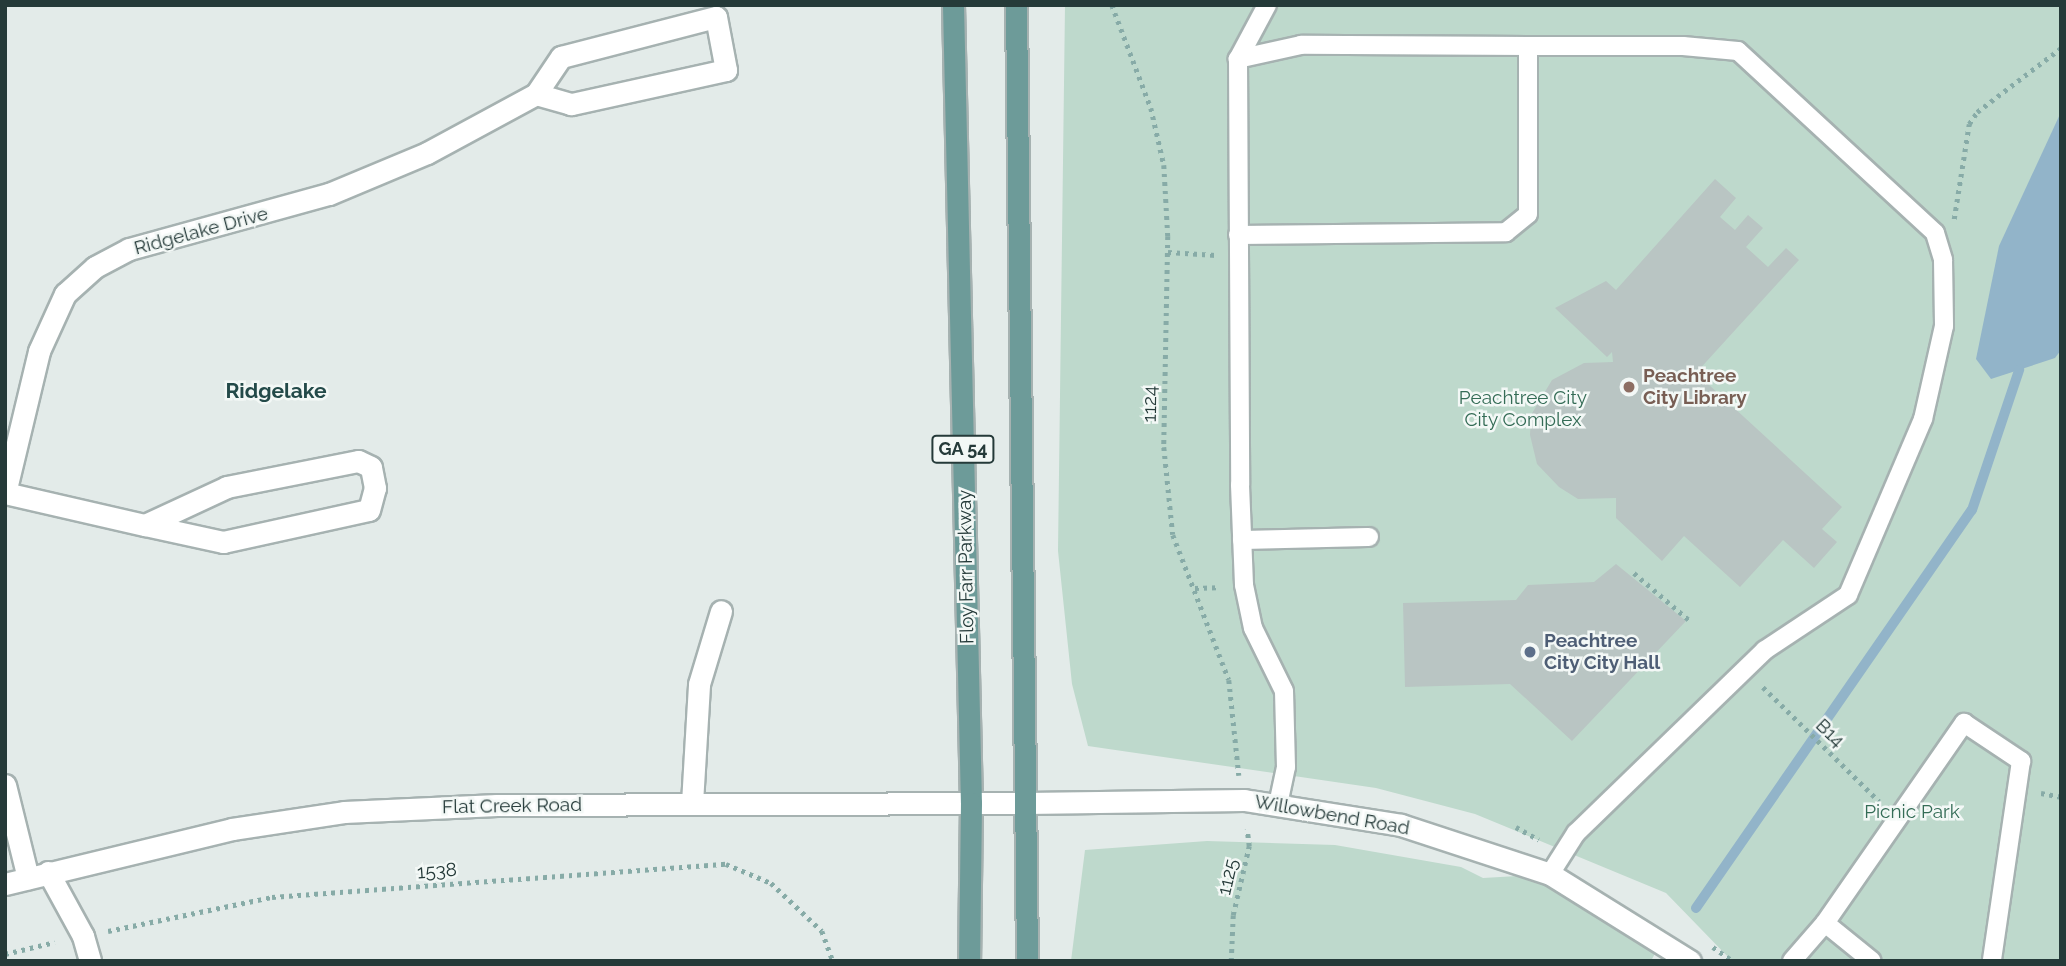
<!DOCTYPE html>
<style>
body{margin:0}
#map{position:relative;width:2066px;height:966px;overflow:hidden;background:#e3ebe9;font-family:Raleway,sans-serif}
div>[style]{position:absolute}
.green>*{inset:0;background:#bed9cc}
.water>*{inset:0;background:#92b4c9}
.stream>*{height:10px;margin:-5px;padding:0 5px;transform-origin:5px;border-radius:5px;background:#92b4c9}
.building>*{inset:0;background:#b9c5c3}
.path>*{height:4.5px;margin-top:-2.25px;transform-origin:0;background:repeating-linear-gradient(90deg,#87aba7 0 3.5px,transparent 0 8.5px)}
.roads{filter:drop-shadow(2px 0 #a6b2b1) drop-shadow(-2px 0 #a6b2b1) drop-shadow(0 2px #a6b2b1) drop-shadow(0 -2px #a6b2b1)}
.service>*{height:18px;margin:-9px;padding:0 9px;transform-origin:9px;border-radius:9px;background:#fff}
.minor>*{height:21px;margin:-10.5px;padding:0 10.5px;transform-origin:10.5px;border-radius:10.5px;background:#fff}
.tertiary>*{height:21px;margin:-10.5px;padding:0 10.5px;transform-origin:10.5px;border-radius:10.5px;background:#fff}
.primary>*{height:21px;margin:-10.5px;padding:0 10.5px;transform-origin:10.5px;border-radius:10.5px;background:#6d9b99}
.dots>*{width:19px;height:19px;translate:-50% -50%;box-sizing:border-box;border:4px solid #f3f8f6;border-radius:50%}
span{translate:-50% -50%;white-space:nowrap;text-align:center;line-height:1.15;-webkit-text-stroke:5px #f3f8f6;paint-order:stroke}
.shield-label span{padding:2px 5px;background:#f3f8f6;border:2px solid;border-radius:5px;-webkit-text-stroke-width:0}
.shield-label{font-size:18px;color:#253a39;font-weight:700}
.street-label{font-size:19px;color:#253a39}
.education-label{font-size:19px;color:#785e54;font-weight:700}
.left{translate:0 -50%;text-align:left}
.park-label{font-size:19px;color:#346c56}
.service-label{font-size:19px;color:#4e5e75;font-weight:700}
.neighbourhood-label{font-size:21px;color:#234a49;font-weight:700}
.frame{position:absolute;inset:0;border:7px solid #253a39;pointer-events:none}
</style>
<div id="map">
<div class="green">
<i style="clip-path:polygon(1065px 5px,2061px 5px,2061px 961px,1732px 961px,1666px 893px,1475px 814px,1376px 788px,1088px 746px,1072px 684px,1058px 551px)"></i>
<i style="clip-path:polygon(1207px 841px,1335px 845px,1461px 867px,1483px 878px,1550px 874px,1661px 942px,1651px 961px,1071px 961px,1085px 850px)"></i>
</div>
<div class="water">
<i style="clip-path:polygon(2061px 112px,2061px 350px,2055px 358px,1991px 379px,1976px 359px,1999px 246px)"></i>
</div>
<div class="stream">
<i style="left:1696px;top:908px;width:484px;rotate:-55.3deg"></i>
<i style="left:1972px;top:510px;width:148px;rotate:-71.4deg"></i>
</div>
<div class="building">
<i style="clip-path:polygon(1715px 179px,1736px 198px,1720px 217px,1735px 230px,1748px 215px,1763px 228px,1746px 247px,1768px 267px,1786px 248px,1799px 260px,1696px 373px,1842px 507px,1822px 529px,1837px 542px,1814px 568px,1783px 540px,1740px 587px,1684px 536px,1662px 561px,1616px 518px,1616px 498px,1578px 499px,1559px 487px,1537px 464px,1530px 435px,1531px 415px,1552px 380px,1584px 363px,1613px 362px,1612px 352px,1607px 357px,1555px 308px,1606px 281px,1616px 290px)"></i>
<i style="clip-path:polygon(1616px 564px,1686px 621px,1572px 741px,1510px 684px,1405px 687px,1403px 603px,1516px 600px,1528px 585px,1594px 582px)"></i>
</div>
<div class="path">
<i style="left:1112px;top:5px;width:110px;rotate:69.3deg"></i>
<i style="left:1151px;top:108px;width:58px;rotate:77.2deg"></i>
<i style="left:1164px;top:165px;width:71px;rotate:86.8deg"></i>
<i style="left:1168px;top:236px;width:211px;rotate:91.1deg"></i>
<i style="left:1164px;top:447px;width:88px;rotate:84.2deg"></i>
<i style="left:1173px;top:535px;width:155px;rotate:68.9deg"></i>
<i style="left:1229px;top:680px;width:96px;rotate:84deg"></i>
<i style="left:1954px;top:219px;width:96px;rotate:-81deg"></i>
<i style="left:1969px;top:124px;width:14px;rotate:-56deg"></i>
<i style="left:1977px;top:112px;width:106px;rotate:-37.3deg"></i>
<i style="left:1168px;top:252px;width:48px;rotate:3.6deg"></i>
<i style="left:1634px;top:573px;width:72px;rotate:40.5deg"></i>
<i style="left:1195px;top:588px;width:23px;rotate:-2deg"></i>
<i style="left:1763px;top:687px;width:163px;rotate:44.5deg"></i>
<i style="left:2041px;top:793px;width:20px;rotate:11deg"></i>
<i style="left:1516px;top:827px;width:26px;rotate:29deg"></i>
<i style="left:108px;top:931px;width:167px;rotate:-11.7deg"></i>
<i style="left:272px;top:897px;width:455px;rotate:-4.2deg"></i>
<i style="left:726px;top:864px;width:49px;rotate:22.9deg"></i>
<i style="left:771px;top:883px;width:70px;rotate:43.3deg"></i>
<i style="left:822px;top:931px;width:32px;rotate:70deg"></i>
<i style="left:1713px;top:947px;width:24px;rotate:35deg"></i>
<i style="left:5px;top:954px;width:51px;rotate:-13.5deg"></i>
<i style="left:1231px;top:961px;width:46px;rotate:-87.5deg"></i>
<i style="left:1233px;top:915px;width:71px;rotate:-76.9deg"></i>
<i style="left:1249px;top:846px;width:17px;rotate:-97deg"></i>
</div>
<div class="roads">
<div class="service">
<i style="left:1267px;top:5px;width:61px;rotate:118.2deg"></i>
<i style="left:1238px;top:59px;width:426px;rotate:89.7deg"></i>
<i style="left:1240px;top:485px;width:100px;rotate:87.7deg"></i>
<i style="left:1244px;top:585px;width:44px;rotate:78.2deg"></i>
<i style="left:1253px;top:628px;width:70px;rotate:63.8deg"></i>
<i style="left:1284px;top:691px;width:76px;rotate:88.5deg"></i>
<i style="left:1286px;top:767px;width:40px;rotate:102deg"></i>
<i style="left:1528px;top:46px;width:155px"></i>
<i style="left:1683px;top:46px;width:55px;rotate:5.2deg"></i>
<i style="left:1738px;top:51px;width:268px;rotate:42.7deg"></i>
<i style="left:1935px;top:233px;width:28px;rotate:73deg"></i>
<i style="left:1943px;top:260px;width:66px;rotate:89.1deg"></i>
<i style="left:1944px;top:326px;width:95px;rotate:102.7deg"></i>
<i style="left:1923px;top:419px;width:191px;rotate:113.1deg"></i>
<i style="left:1848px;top:595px;width:100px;rotate:146.5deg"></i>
<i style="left:1765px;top:650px;width:263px;rotate:135.9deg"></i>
<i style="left:1576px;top:833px;width:49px;rotate:122.4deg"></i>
<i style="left:1238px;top:235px;width:268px;rotate:-0.6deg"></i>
<i style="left:1506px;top:232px;width:28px;rotate:-39deg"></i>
<i style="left:1528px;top:214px;width:168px;rotate:-90deg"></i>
<i style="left:1528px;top:46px;width:227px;rotate:-179.7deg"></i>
<i style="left:1301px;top:45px;width:65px;rotate:167.5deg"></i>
<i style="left:1242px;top:540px;width:127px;rotate:-1.4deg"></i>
<i style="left:1825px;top:923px;width:60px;rotate:39deg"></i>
<i style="left:1792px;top:961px;width:50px;rotate:-49deg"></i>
<i style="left:1825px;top:923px;width:244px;rotate:-55.2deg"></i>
<i style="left:1964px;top:723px;width:69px;rotate:33.7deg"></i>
<i style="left:2021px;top:761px;width:202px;rotate:98.3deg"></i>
</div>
<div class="minor">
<i style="left:5px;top:493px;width:146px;rotate:-76.5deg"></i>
<i style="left:39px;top:351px;width:63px;rotate:-65.5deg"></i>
<i style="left:65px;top:294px;width:40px;rotate:-42deg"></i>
<i style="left:95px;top:267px;width:38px;rotate:-28deg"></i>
<i style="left:129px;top:249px;width:207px;rotate:-15.4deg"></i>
<i style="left:329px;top:194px;width:106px;rotate:-22.7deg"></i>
<i style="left:427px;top:153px;width:124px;rotate:-28.4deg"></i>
<i style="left:536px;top:94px;width:45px;rotate:-56deg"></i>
<i style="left:561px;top:57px;width:160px;rotate:-14.5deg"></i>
<i style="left:716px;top:17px;width:54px;rotate:79.3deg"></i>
<i style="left:726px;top:70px;width:159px;rotate:167.6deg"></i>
<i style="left:571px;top:104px;width:36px;rotate:-164deg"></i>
<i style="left:5px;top:493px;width:144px;rotate:12.9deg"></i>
<i style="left:145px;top:525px;width:80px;rotate:12.3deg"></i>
<i style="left:223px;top:542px;width:149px;rotate:-12.4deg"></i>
<i style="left:369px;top:510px;width:23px;rotate:-75deg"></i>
<i style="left:375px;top:488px;width:21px;rotate:-101deg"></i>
<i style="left:371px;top:467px;width:14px;rotate:-155deg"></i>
<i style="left:358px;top:461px;width:134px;rotate:168.8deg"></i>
<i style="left:227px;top:487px;width:90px;rotate:155.1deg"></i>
<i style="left:5px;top:785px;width:96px;rotate:76.1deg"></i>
<i style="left:692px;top:803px;width:119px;rotate:-86.6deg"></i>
<i style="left:699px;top:684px;width:76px;rotate:-73.2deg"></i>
<i style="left:1026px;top:803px;width:218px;rotate:-0.8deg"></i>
<i style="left:1244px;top:800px;width:159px;rotate:9deg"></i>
<i style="left:1401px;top:825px;width:157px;rotate:18.2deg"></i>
<i style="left:1550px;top:874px;width:165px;rotate:31.9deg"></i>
<i style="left:48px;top:872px;width:73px;rotate:61.3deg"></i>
<i style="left:83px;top:936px;width:26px;rotate:74deg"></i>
</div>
<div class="tertiary">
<i style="left:5px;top:884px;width:234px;rotate:-13.6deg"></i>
<i style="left:232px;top:829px;width:113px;rotate:-8.6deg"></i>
<i style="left:344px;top:812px;width:153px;rotate:-2.6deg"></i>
<i style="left:497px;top:805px;width:529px;rotate:-0.22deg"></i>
</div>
<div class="primary">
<i style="left:953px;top:5px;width:798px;rotate:88.71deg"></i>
<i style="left:971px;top:803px;width:158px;rotate:90.7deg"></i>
<i style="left:1016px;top:5px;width:956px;rotate:89.34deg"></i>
</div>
</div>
<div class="dots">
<i style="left:1629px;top:387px;background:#8d6e63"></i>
<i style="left:1530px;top:652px;background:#5c6f8a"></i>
</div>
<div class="shield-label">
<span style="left:963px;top:449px">GA 54</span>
</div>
<div class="street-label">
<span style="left:201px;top:231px;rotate:-15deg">Ridgelake Drive</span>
<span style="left:1150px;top:404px;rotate:-89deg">1124</span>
<span style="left:966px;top:567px;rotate:-91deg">Floy Farr Parkway</span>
<span style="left:1830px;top:733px;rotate:44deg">B14</span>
<span style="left:512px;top:806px;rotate:-1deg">Flat Creek Road</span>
<span style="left:1332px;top:815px;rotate:10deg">Willowbend Road</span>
<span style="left:437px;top:871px;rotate:-4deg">1538</span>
<span style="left:1228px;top:877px;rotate:-77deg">1125</span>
</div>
<div class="education-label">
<span class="left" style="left:1643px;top:387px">Peachtree<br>City Library</span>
</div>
<div class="park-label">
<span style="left:1523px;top:409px">Peachtree City<br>City Complex</span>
<span style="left:1912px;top:812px">Picnic Park</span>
</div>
<div class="service-label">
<span class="left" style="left:1544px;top:652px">Peachtree<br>City City Hall</span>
</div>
<div class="neighbourhood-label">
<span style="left:276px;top:391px">Ridgelake</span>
</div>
<div class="frame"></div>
</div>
